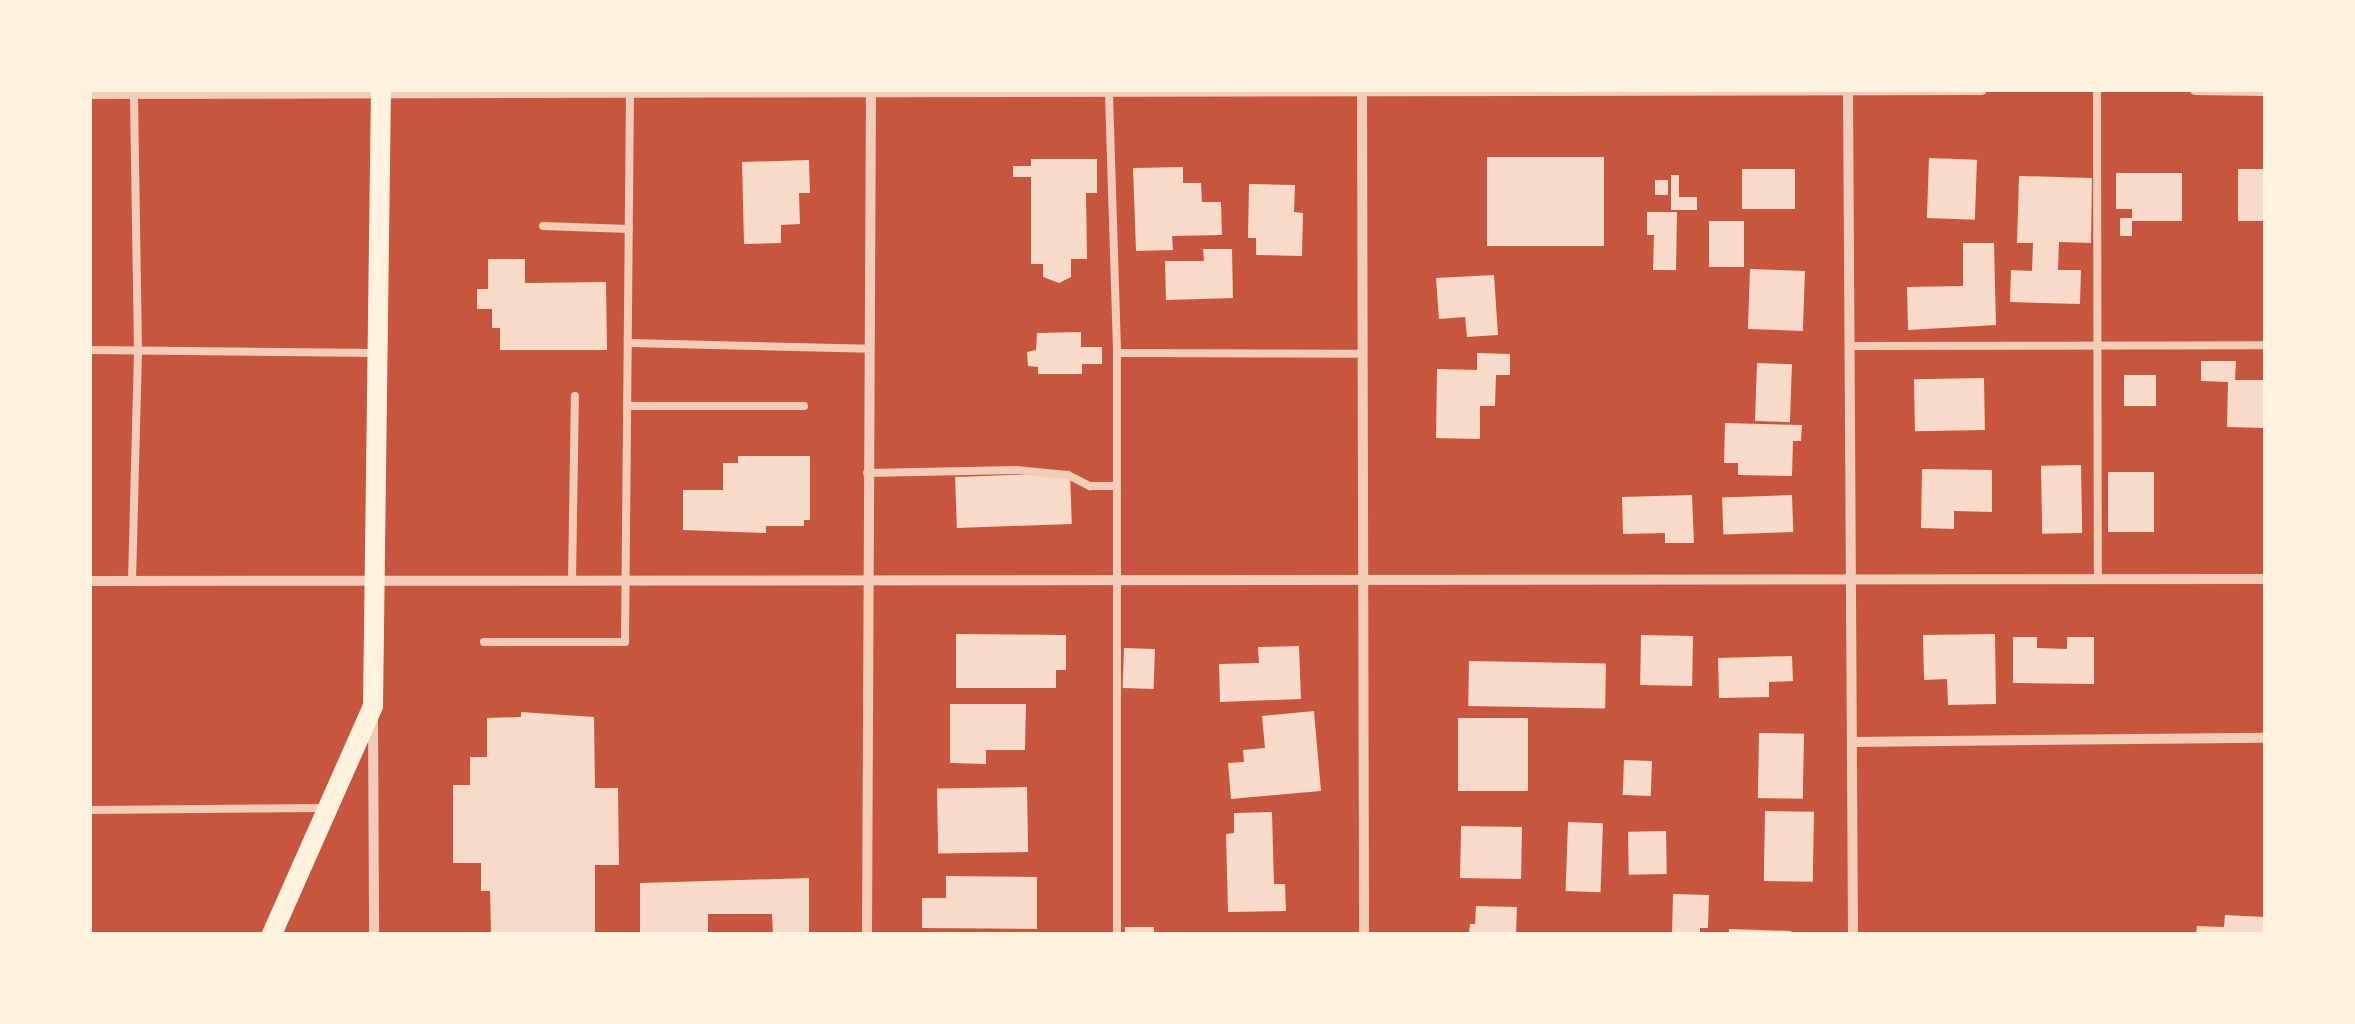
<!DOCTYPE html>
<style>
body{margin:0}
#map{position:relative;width:2355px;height:1024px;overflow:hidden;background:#c8553d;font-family:Manrope,sans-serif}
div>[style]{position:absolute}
.building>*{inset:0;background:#f7dbc8;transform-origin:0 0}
.service>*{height:8px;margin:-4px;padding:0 4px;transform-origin:4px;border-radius:4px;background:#f1ccb7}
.minor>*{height:10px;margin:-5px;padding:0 5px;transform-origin:5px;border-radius:5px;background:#f1ccb7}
.secondary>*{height:20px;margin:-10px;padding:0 10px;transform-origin:10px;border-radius:10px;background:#fff3e0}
span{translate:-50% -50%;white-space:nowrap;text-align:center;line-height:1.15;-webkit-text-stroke:8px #fff3e0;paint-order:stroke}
.frame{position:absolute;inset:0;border:92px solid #fff3e0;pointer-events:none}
</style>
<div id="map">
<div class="building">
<i style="left:1487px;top:157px;width:117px;height:89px"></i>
<i style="left:1929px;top:158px;width:48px;height:60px;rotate:2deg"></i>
<i style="clip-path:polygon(1031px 159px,1097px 159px,1097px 193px,1086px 193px,1087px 259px,1071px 259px,1071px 277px,1059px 283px,1043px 277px,1043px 264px,1031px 264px,1031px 177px,1013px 177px,1013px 166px,1031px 166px)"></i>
<i style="clip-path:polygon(809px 160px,810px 193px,799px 193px,800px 224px,781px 225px,781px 243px,744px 244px,742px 162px)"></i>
<i style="clip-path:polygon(1183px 167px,1183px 183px,1201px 183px,1202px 202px,1221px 202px,1222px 235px,1172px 236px,1173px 250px,1136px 251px,1133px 168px)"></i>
<i style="left:1742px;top:169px;width:53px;height:40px"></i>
<i style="left:2265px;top:169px;width:52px;height:27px;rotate:90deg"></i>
<i style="clip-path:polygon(2116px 173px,2182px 173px,2182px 221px,2132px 221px,2132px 236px,2120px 236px,2120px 218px,2132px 218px,2132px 209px,2116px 209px)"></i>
<i style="clip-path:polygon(1671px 175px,1679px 175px,1679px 197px,1697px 197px,1697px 210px,1671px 210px)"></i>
<i style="clip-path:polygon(2019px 176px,2092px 178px,2091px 243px,2059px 242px,2058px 270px,2081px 270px,2080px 304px,2010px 302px,2011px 270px,2032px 271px,2033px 243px,2017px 243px)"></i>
<i style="left:1655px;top:180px;width:13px;height:15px"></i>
<i style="clip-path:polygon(1249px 184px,1295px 185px,1294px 212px,1303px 213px,1302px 256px,1256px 255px,1256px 238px,1248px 238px)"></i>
<i style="clip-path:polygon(1647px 212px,1677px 212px,1676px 270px,1653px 270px,1654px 235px,1647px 235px)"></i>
<i style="left:1709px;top:221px;width:35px;height:46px"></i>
<i style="clip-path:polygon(1963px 243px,1994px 243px,1996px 325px,1908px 330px,1907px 287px,1963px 286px)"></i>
<i style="clip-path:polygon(1203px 249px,1232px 249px,1233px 298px,1166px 300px,1165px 261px,1204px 261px)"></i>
<i style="clip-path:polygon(488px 259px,525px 259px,525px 283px,606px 282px,607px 350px,500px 350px,500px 328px,492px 328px,492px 309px,477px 309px,477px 289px,488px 289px)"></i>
<i style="left:1750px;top:269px;width:55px;height:60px;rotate:2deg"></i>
<i style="clip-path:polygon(1494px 275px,1498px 335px,1467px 337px,1465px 317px,1439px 319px,1436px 278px)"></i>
<i style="clip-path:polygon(1081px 332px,1081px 347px,1102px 347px,1102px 364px,1082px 364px,1082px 374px,1038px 374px,1038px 367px,1028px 366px,1027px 352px,1036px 350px,1037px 333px)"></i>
<i style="clip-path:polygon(1477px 353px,1510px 354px,1510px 375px,1496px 375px,1495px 406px,1480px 406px,1480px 439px,1436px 438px,1437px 369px,1477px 370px)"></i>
<i style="clip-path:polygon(2201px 361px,2236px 361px,2235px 380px,2265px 380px,2265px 428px,2227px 427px,2228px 382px,2201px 381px)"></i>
<i style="left:1757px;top:363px;width:35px;height:58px;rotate:2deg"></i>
<i style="left:2124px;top:375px;width:32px;height:31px"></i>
<i style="left:1984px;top:378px;width:52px;height:70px;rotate:89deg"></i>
<i style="clip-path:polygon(1725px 423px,1802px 425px,1801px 441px,1793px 441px,1792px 476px,1738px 475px,1738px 463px,1724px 463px)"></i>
<i style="clip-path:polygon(738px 456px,810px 456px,810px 520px,804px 520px,804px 526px,766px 526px,766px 533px,683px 530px,683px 490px,723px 490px,723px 463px,738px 463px)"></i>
<i style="left:2081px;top:465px;width:68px;height:40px;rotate:89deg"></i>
<i style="clip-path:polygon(1922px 469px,1992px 470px,1992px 512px,1954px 511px,1954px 529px,1921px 528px)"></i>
<i style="left:2108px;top:472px;width:46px;height:60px"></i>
<i style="left:1070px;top:473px;width:51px;height:115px;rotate:88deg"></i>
<i style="clip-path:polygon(1692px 495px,1694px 543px,1665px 543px,1665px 533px,1623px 534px,1622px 497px)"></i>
<i style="left:1792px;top:495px;width:37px;height:70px;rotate:88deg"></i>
<i style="clip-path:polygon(956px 634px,1066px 635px,1066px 670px,1056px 670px,1056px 688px,956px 688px)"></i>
<i style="clip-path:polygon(1995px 634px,1996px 704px,1948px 705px,1947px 679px,1924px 680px,1923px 635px)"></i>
<i style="left:1641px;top:635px;width:52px;height:50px;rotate:1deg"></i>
<i style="clip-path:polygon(2013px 637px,2037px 637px,2037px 648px,2067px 649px,2067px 637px,2094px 637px,2094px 684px,2013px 683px)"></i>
<i style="clip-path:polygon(1299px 646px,1301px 699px,1220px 702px,1219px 664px,1259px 663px,1258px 647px)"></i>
<i style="left:1124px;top:648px;width:31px;height:40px;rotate:2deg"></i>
<i style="clip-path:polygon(1792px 656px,1793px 681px,1769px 682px,1769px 697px,1719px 698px,1718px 658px)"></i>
<i style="left:1469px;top:661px;width:137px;height:45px;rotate:1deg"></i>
<i style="clip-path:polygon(950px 704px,1026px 704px,1025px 750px,986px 750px,986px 764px,950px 763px)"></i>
<i style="clip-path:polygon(1314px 711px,1321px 791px,1231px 799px,1228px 763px,1244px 762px,1243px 750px,1265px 748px,1262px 716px)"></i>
<i style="clip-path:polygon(521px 712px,594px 717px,595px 788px,618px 788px,619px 865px,595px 865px,595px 933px,491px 934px,490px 891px,481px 891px,481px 863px,453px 863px,453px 785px,470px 785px,470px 757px,487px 757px,487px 718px,521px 717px)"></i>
<i style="left:1458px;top:718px;width:70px;height:73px"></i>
<i style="left:1759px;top:733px;width:45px;height:65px;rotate:1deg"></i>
<i style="left:1624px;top:760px;width:28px;height:35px;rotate:2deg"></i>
<i style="left:1027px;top:787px;width:65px;height:90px;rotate:89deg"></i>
<i style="left:1765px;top:811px;width:49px;height:70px;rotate:1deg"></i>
<i style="clip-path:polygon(1272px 812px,1274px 884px,1285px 884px,1286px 911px,1228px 912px,1226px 834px,1234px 833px,1234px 813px)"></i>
<i style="left:1568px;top:822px;width:35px;height:69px;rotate:2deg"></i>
<i style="left:1461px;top:826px;width:61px;height:52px;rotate:1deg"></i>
<i style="left:1666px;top:831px;width:43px;height:38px;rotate:89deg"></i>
<i style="clip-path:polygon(946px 876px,1037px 877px,1037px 929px,922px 928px,922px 898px,946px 898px)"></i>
<i style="clip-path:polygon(809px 878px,809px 934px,773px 934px,772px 914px,708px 914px,708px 934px,640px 934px,640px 883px)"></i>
<i style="clip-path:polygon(1673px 894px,1709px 895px,1708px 928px,1700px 928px,1700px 934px,1672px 934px)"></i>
<i style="clip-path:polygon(1476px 906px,1517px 907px,1516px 934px,1469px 934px,1470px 924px,1475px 924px)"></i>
<i style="clip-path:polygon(2225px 915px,2265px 917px,2265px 934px,2196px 934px,2197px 926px,2224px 927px)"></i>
<i style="left:1125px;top:927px;width:29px;height:7px"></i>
<i style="clip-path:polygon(1729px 929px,1791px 931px,1791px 934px,1729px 934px)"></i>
</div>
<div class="service">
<i style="left:2097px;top:90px;width:489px;rotate:89.9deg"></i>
<i style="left:1109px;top:95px;width:258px;rotate:88.2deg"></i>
<i style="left:1117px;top:353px;width:581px;rotate:90deg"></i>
<i style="left:543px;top:226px;width:86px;rotate:2deg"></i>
<i style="left:630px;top:343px;width:239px;rotate:1.4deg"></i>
<i style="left:1850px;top:346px;width:415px;rotate:-0.1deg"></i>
<i style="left:90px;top:350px;width:287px;rotate:0.6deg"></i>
<i style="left:1117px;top:353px;width:245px;rotate:0.2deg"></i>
<i style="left:630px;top:406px;width:174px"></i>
<i style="left:867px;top:473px;width:149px;rotate:-1.2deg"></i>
<i style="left:1016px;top:470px;width:52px;rotate:5.5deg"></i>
<i style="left:1068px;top:475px;width:25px;rotate:27deg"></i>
<i style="left:1090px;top:486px;width:27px"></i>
<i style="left:132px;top:581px;width:230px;rotate:-88.5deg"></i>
<i style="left:138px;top:351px;width:257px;rotate:-90.9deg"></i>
<i style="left:572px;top:581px;width:185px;rotate:-89.1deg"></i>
<i style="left:484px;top:642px;width:141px"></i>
<i style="left:625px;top:642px;width:552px;rotate:-89.48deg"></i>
<i style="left:90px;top:810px;width:235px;rotate:-0.5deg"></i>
</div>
<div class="minor">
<i style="left:1362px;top:90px;width:844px;rotate:89.86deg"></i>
<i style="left:1848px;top:90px;width:844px;rotate:89.66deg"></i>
<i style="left:2195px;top:90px;width:70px;rotate:0.8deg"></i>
<i style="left:90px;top:94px;width:1892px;rotate:-0.12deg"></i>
<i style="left:90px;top:581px;width:2175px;rotate:-0.05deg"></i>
<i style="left:373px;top:720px;width:214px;rotate:89.7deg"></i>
<i style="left:1852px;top:742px;width:413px;rotate:-0.6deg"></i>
<i style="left:867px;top:934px;width:844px;rotate:-89.73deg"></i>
</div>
<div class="secondary">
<i style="left:272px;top:934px;width:249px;rotate:-66.1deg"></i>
<i style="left:373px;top:706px;width:616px;rotate:-89.26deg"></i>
</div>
<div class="frame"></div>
</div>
